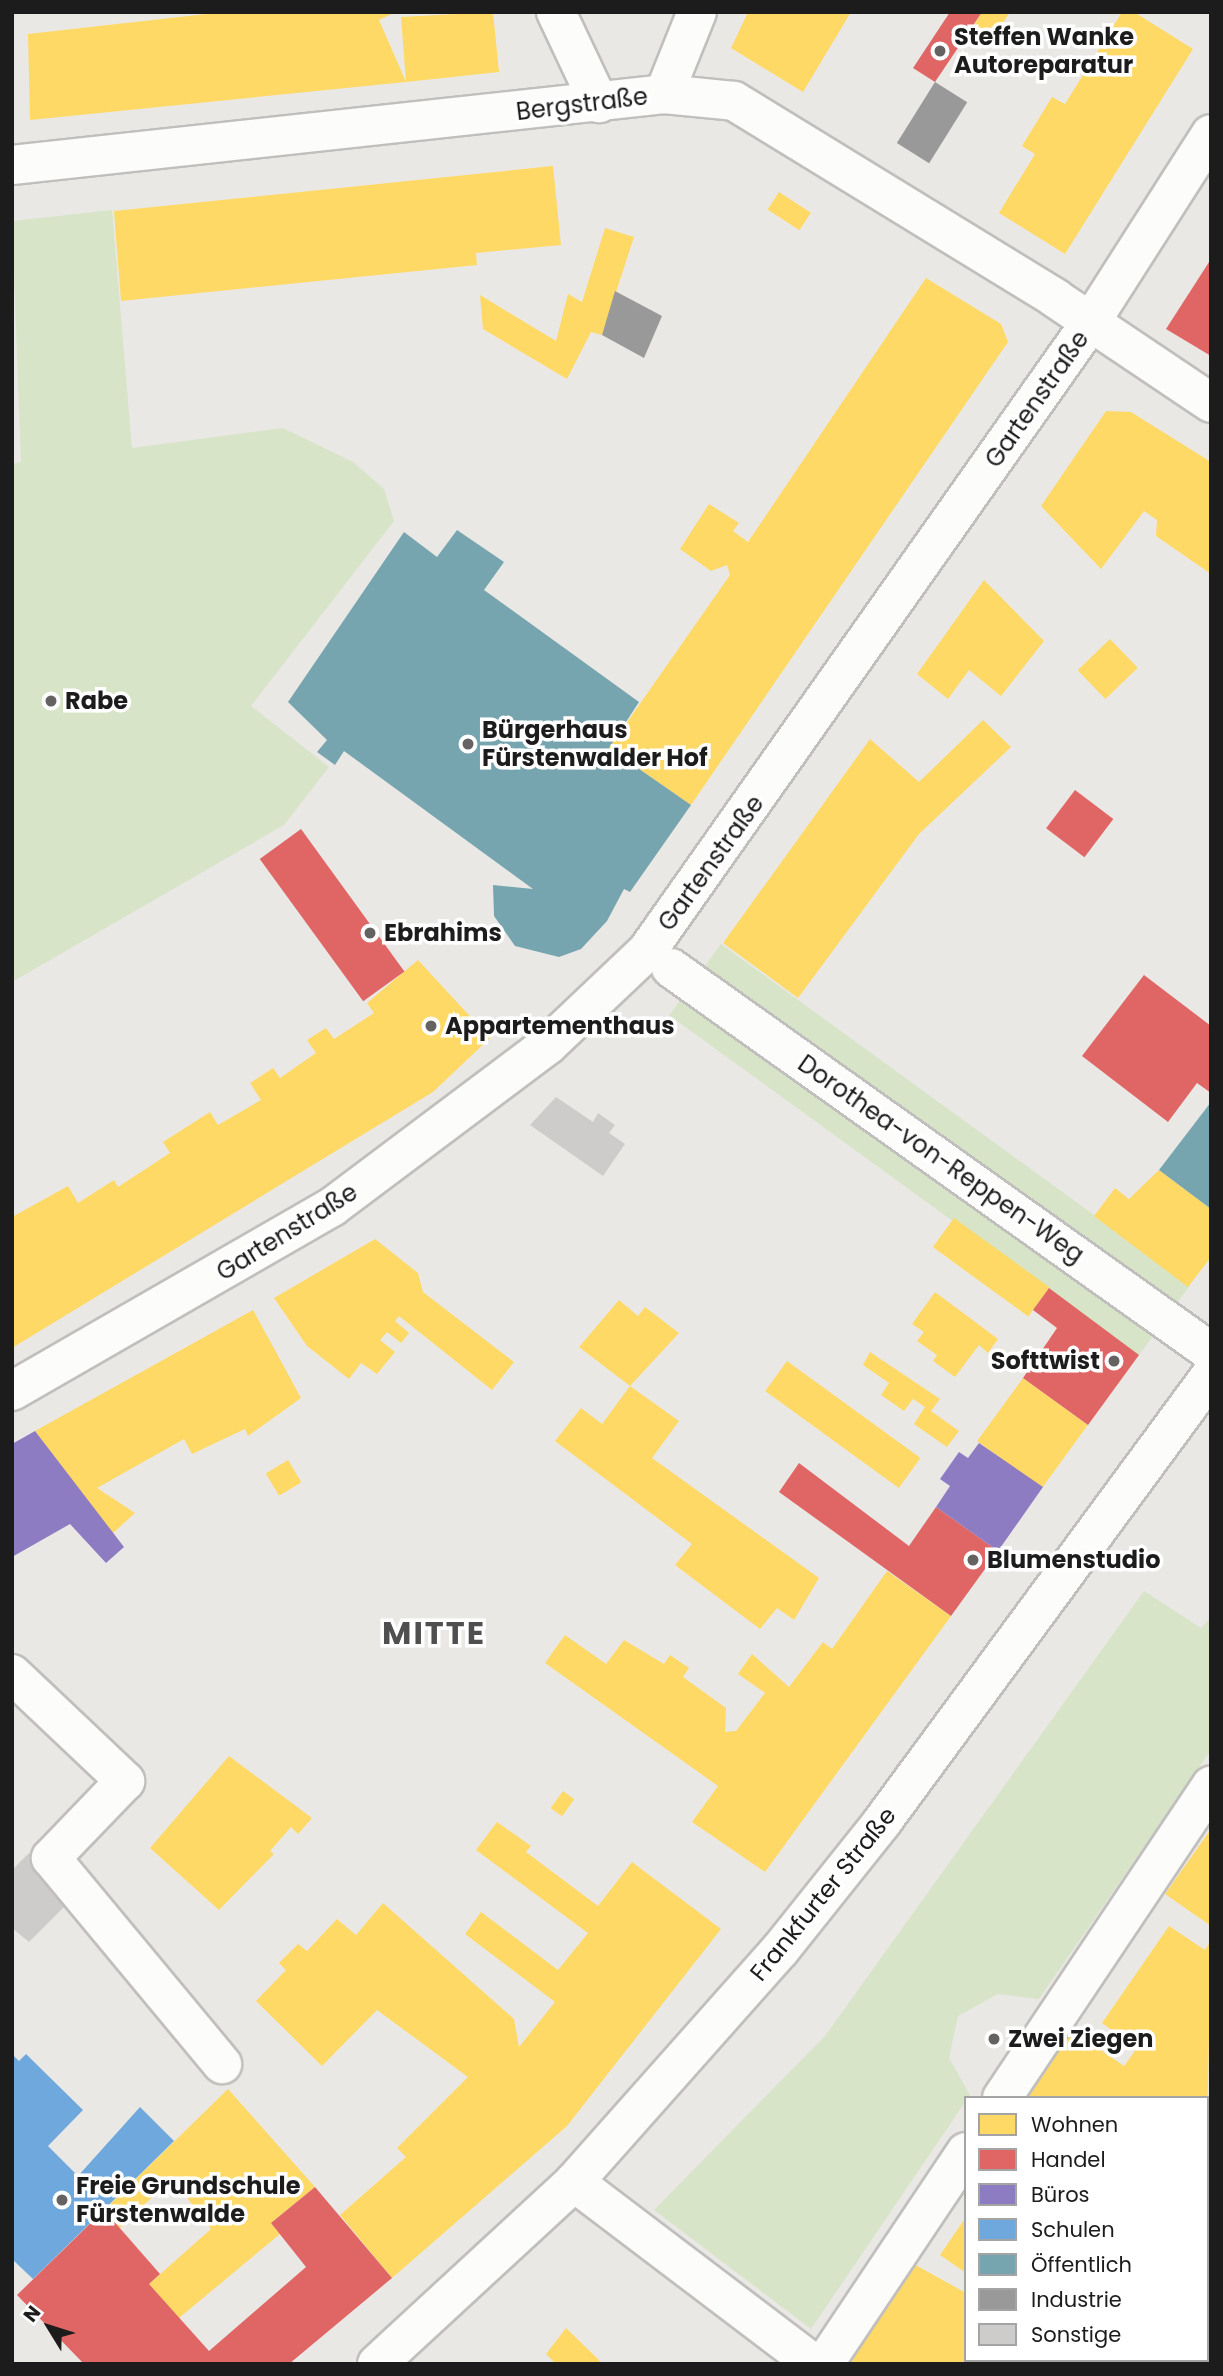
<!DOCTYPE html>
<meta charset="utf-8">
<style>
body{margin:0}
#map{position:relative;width:1223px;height:2376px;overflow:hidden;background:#eae8e5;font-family:Poppins,sans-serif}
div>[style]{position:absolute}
.grass>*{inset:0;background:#d7e4c7;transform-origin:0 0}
.homes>*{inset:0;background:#ffd966;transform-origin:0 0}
.shops>*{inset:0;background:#e06666;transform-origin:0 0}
.offices>*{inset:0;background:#8e7cc3}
.schools>*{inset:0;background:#6fa8dc}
.public>*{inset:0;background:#76a5af}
.industry>*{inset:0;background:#999;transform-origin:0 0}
.building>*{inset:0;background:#ceccca}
.roads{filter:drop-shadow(2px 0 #c0bfbd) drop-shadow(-2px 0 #c0bfbd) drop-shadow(0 2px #c0bfbd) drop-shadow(0 -2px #c0bfbd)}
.minor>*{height:38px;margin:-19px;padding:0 19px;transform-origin:19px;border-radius:19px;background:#fcfcfb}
.dots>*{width:19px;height:19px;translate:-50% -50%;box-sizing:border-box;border:4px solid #fff;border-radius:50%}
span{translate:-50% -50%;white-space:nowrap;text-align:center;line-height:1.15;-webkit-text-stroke:7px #fff;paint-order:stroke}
.poi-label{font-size:24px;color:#1c1c1c;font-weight:700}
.left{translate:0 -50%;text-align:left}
.right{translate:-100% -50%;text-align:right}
.street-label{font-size:24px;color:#1c1c1c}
.district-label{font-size:32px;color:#4f4f4f;font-weight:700;letter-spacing:2px}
.frame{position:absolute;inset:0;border:14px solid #1c1c1c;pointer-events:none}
.legend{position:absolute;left:964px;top:2096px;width:245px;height:266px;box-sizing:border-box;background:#fff;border:2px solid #a4a4a4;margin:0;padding:9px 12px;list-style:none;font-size:21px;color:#1c1c1c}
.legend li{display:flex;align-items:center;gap:14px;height:35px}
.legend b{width:35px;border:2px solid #a4a4a4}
.north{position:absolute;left:14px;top:2292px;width:70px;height:70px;-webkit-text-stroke:5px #fff;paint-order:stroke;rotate:308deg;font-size:19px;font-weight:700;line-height:28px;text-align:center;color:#1c1c1c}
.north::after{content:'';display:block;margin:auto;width:24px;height:32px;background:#1c1c1c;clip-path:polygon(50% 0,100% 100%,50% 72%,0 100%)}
</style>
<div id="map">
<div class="grass">
<i style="clip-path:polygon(112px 210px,132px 448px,283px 428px,353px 462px,384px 489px,394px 521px,251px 706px,329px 767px,284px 825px,12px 982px,12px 464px,21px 462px,12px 221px)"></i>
<i style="left:721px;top:944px;width:580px;height:88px;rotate:36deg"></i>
<i style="clip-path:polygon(1144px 1591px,1201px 1628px,1211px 1617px,1211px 1750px,1039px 1999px,998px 1994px,958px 2016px,949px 2058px,970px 2095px,811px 2329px,654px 2210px,825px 2036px)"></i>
<i style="clip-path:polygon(1211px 2273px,1211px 2364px,1150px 2364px,1207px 2360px)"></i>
</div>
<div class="homes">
<i style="clip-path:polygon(224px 12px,396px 12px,379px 20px,406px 82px,401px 17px,493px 12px,499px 72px,406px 82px,30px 120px,28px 34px)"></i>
<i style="clip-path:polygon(748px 12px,851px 12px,803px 92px,731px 48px)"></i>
<i style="clip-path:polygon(982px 12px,1010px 12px,988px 46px,968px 34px)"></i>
<i style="clip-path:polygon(1122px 12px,1134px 12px,1193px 49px,1065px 254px,999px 213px,1035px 154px,1022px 146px,1052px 97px,1065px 104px)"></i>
<i style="clip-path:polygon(553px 166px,561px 245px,476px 253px,477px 265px,121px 301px,114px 211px)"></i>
<i style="left:779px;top:192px;width:38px;height:21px;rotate:33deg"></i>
<i style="clip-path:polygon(605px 228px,634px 237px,602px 335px,591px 332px,567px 379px,483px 329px,480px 295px,556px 341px,568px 294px,582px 302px)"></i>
<i style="clip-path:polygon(926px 278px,1001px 324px,1008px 342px,691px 805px,609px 748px,730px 575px,727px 565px,711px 571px,680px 549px,709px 504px,739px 523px,733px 531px,748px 542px)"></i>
<i style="clip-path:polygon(1106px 411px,1131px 412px,1211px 462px,1211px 574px,1156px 536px,1157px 520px,1144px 511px,1101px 569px,1041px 506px)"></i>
<i style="clip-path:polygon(984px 580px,1044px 641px,1001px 696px,969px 670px,948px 699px,917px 674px)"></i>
<i style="left:1110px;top:639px;width:40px;height:45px;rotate:46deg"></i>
<i style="clip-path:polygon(983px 720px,1011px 747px,919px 834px,798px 998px,723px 943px,870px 739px,919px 782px)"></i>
<i style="clip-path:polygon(418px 960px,490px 1038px,433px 1092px,12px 1348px,12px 1217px,68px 1186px,78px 1203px,114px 1180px,118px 1187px,170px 1153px,163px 1142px,210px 1112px,218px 1125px,261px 1100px,250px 1083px,273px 1068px,280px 1078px,316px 1053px,307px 1040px,326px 1028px,334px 1039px,374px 1013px,367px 1003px)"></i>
<i style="clip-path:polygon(1159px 1170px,1211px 1209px,1211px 1257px,1188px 1287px,1094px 1216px,1115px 1188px,1129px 1199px)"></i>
<i style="left:954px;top:1218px;width:118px;height:36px;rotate:36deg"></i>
<i style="clip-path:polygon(375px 1239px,418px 1273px,423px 1292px,514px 1362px,492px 1390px,399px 1316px,395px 1321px,409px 1333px,401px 1343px,387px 1332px,380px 1340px,395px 1352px,377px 1374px,361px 1363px,349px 1379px,307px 1346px,274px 1298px)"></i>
<i style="clip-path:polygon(935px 1292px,998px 1339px,988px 1353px,979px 1345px,955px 1377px,933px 1361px,937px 1355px,917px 1341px,924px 1332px,912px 1324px)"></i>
<i style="clip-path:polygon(619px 1300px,638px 1316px,645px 1307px,679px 1333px,630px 1386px,579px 1347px)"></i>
<i style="clip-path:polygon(253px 1310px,301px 1398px,248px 1436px,245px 1429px,192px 1454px,184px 1439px,97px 1488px,135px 1513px,112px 1534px,35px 1431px)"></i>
<i style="clip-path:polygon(870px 1352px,940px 1399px,931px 1411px,959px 1431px,947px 1447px,914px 1424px,925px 1407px,913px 1399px,904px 1411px,881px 1395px,889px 1383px,863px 1365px)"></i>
<i style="left:787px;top:1361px;width:165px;height:37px;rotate:36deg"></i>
<i style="left:1023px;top:1378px;width:80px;height:78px;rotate:36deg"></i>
<i style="clip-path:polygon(630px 1386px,679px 1421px,652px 1458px,819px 1578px,794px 1620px,777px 1608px,760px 1629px,675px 1565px,692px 1544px,555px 1441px,581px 1408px,602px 1424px)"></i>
<i style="left:288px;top:1460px;width:26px;height:26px;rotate:59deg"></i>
<i style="clip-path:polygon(887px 1571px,951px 1616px,765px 1872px,692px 1822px,718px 1786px,545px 1663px,565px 1635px,606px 1664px,624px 1640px,664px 1664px,670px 1655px,689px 1668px,683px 1677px,726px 1708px,725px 1732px,736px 1731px,765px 1693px,738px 1674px,752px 1654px,789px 1687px,823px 1642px,832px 1649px)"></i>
<i style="clip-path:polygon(229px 1756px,312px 1818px,298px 1834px,291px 1827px,270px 1851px,274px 1854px,219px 1910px,150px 1848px)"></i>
<i style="left:563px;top:1791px;width:14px;height:21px;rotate:36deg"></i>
<i style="clip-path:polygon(497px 1822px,531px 1846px,526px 1852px,598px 1906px,632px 1862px,721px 1929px,567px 2126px,392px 2278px,340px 2215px,406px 2157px,397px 2148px,468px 2077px,377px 2010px,322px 2066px,256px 2001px,286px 1970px,279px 1963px,298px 1944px,307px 1951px,337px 1919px,356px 1935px,383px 1903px,514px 2019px,519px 2047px,555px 2002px,465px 1934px,481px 1912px,558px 1970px,588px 1933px,476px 1850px)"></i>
<i style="clip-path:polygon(1211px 1829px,1211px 1926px,1165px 1894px)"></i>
<i style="clip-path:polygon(1169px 1926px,1205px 1950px,1211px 1941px,1207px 2133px,1207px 2098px,1023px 2098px,1070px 2029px,1124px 2066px,1137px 2048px,1102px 2023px)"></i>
<i style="clip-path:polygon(228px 2089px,315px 2187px,271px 2223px,280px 2234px,179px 2318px,149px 2284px,211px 2229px,172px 2178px,120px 2228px,104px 2210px)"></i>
<i style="clip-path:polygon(966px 2217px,966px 2273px,940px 2255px)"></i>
<i style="clip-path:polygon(912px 2263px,966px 2293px,966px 2360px,1053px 2364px,850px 2364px)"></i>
<i style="clip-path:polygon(566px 2328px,603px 2364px,556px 2364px,546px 2354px)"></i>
</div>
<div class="shops">
<i style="clip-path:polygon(950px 12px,982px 12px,935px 82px,913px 68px)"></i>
<i style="clip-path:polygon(1211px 259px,1211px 356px,1166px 329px)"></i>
<i style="left:1075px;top:790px;width:48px;height:48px;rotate:37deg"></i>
<i style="left:301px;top:829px;width:176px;height:51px;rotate:54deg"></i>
<i style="clip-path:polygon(1144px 975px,1211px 1026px,1211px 1093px,1197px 1083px,1168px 1122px,1082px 1056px)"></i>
<i style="clip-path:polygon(1049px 1288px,1139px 1355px,1088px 1425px,1023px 1378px,1057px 1328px,1033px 1310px)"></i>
<i style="clip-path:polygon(799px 1463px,909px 1546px,936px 1507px,998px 1551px,951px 1616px,779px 1492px)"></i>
<i style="clip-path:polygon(315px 2187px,392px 2278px,289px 2364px,84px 2364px,17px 2295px,104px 2210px,160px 2274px,149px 2284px,209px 2351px,306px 2267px,271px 2223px)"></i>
</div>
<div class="offices">
<i style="clip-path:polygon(35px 1431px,124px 1547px,106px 1563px,70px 1524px,12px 1557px,12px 1444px)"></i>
<i style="clip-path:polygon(979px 1443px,1043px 1487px,998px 1551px,936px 1507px,950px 1486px,940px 1479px,959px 1452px,968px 1458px)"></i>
</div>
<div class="schools">
<i style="clip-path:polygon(12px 2054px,19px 2061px,26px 2054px,83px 2110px,48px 2146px,78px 2176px,140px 2107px,174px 2141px,33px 2279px,12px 2259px)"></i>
</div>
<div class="public">
<i style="clip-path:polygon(457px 530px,504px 562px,484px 590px,639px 702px,609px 748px,691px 805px,630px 892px,624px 889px,607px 921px,581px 949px,559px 957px,515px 946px,494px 916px,493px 885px,533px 889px,344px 751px,335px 765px,317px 752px,327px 740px,288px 702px,404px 532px,437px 557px)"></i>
<i style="clip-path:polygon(1211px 1102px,1211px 1209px,1159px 1170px)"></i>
</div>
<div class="industry">
<i style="left:935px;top:82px;width:38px;height:72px;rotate:32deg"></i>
<i style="clip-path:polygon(615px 291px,662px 316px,644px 358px,602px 335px)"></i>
</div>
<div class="building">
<i style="clip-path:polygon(556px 1097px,593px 1122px,598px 1113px,615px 1125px,609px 1133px,625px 1144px,603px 1176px,530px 1125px)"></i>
<i style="clip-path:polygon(29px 1853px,73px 1898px,29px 1942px,12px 1928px,12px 1870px)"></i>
</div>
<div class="roads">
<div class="minor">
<i style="left:556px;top:12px;width:101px;rotate:64.7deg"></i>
<i style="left:664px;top:94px;width:88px;rotate:-68.1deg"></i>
<i style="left:12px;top:165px;width:656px;rotate:-6.21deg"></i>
<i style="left:664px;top:94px;width:70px;rotate:5.7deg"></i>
<i style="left:734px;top:101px;width:377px;rotate:31.5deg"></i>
<i style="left:1055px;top:298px;width:188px;rotate:33.9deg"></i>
<i style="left:671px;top:968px;width:663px;rotate:35.42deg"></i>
<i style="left:12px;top:1391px;width:369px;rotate:-29.9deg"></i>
<i style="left:332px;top:1207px;width:270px;rotate:-36.9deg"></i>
<i style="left:548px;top:1045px;width:137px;rotate:-43.5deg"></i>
<i style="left:647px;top:951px;width:769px;rotate:-54.8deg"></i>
<i style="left:1090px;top:323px;width:224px;rotate:-57.4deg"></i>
<i style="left:12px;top:1674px;width:156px;rotate:43.4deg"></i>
<i style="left:125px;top:1781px;width:107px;rotate:133.9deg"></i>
<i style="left:51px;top:1858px;width:268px;rotate:50.3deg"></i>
<i style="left:1002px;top:2098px;width:376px;rotate:-56.2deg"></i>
<i style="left:574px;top:2182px;width:301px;rotate:37.2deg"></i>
<i style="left:377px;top:2364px;width:268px;rotate:-42.7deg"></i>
<i style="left:574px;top:2182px;width:310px;rotate:-48.4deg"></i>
<i style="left:780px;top:1950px;width:164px;rotate:-51.4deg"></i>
<i style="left:882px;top:1822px;width:555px;rotate:-53.65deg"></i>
<i style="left:824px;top:2364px;width:255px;rotate:-56.2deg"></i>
</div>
</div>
<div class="dots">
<i style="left:940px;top:51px;background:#646362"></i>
<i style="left:51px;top:701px;background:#646362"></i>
<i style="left:468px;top:744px;background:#646362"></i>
<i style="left:370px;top:933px;background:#646362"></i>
<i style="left:431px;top:1026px;background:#646362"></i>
<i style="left:1114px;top:1361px;background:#646362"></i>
<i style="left:973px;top:1560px;background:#646362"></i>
<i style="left:994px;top:2039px;background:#646362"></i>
<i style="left:62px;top:2200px;background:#646362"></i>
</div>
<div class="poi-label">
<span class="left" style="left:954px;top:51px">Steffen Wanke<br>Autoreparatur</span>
<span class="left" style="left:65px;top:701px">Rabe</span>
<span class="left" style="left:482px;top:744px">Bürgerhaus<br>Fürstenwalder Hof</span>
<span class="left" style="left:384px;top:933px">Ebrahims</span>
<span class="left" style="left:445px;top:1026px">Appartementhaus</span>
<span class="right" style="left:1100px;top:1361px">Softtwist</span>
<span class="left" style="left:987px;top:1560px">Blumenstudio</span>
<span class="left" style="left:1008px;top:2039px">Zwei Ziegen</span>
<span class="left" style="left:76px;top:2200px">Freie Grundschule<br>Fürstenwalde</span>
</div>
<div class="street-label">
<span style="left:582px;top:104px;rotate:-7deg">Bergstraße</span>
<span style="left:1037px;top:399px;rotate:-55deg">Gartenstraße</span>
<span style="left:711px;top:863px;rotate:-54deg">Gartenstraße</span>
<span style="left:941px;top:1159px;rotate:35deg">Dorothea-von-Reppen-Weg</span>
<span style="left:287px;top:1232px;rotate:-32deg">Gartenstraße</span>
<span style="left:823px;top:1894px;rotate:-51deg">Frankfurter Straße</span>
</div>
<div class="district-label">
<span style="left:434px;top:1633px">MITTE</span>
</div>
<div class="frame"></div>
<ul class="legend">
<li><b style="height:19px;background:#ffd966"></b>Wohnen</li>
<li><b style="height:19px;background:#e06666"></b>Handel</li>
<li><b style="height:19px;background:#8e7cc3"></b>Büros</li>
<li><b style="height:19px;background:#6fa8dc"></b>Schulen</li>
<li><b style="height:19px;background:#76a5af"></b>Öffentlich</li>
<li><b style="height:19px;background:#999"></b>Industrie</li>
<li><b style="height:19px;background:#ceccca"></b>Sonstige</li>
</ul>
<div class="north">N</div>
</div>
